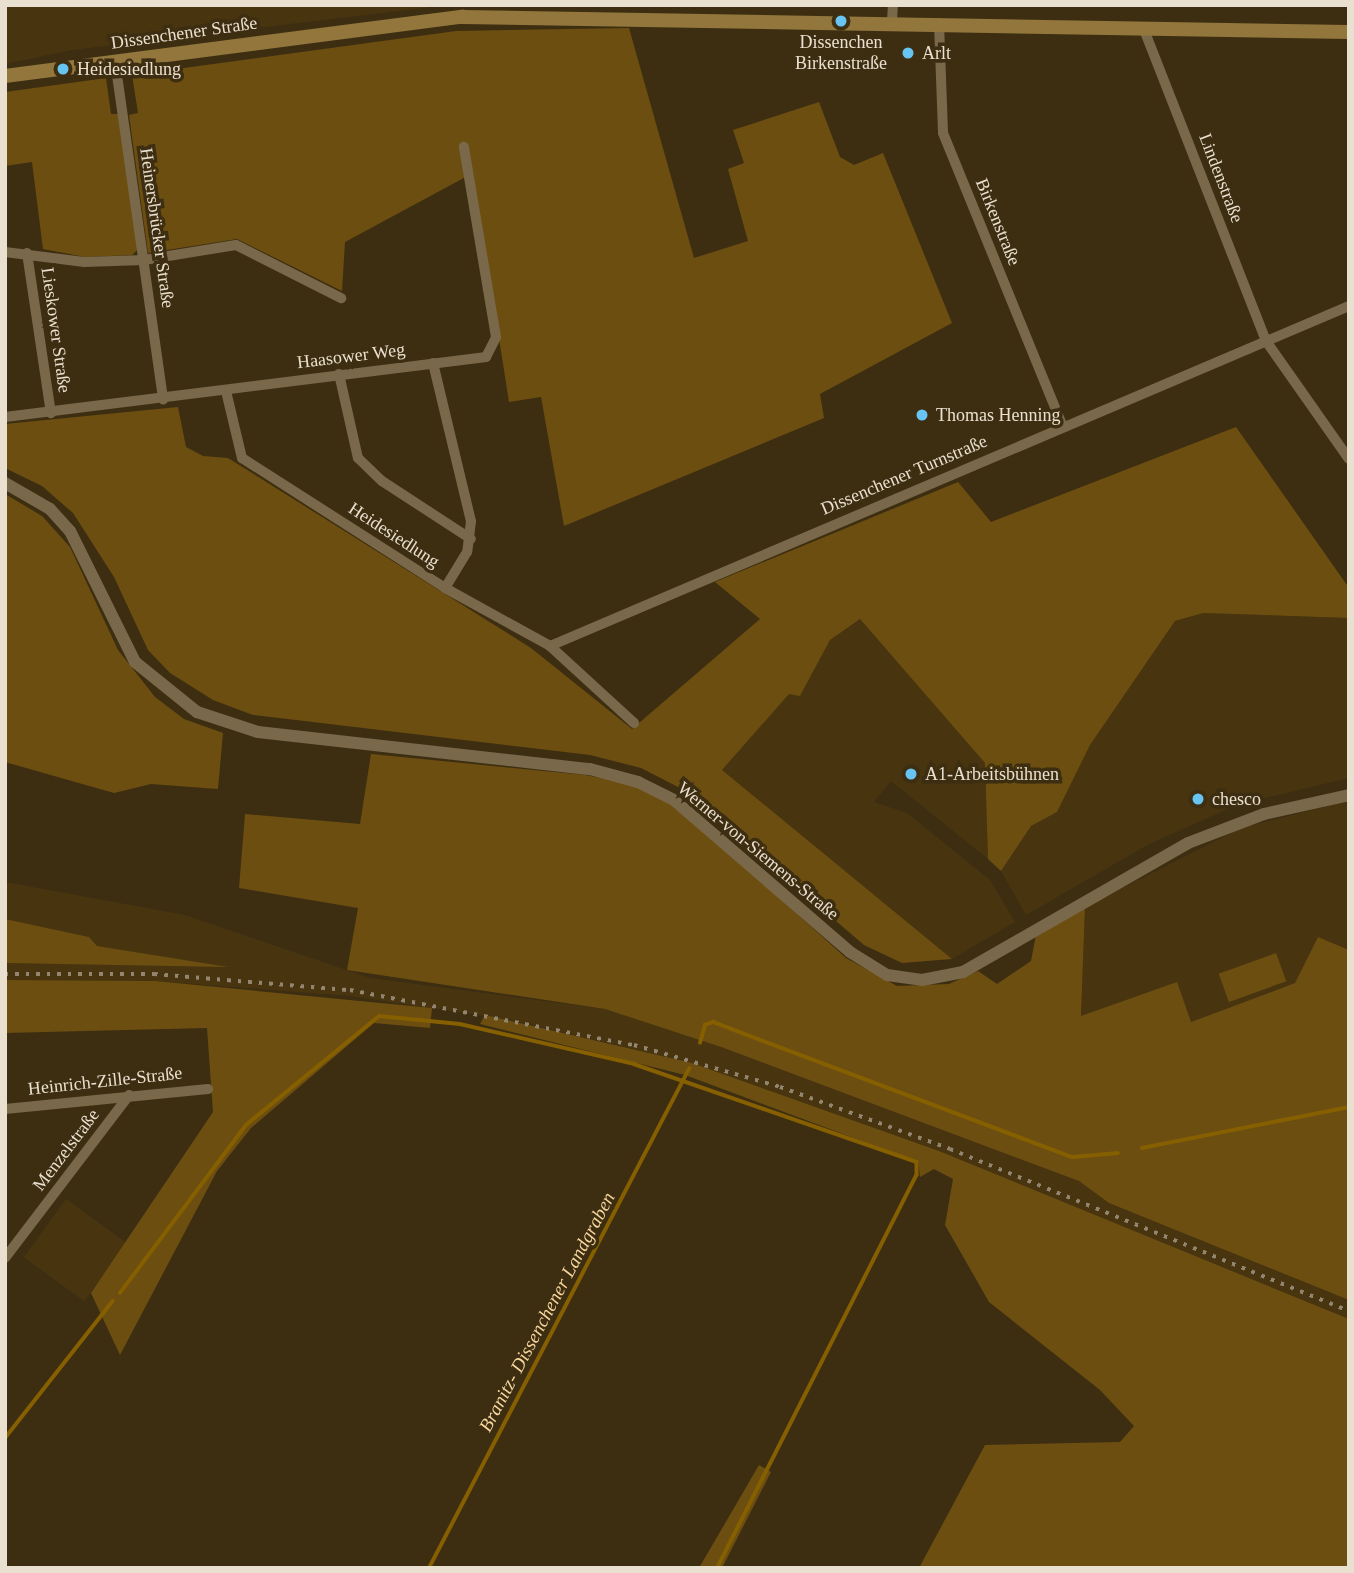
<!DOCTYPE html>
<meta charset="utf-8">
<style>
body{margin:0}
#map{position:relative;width:1354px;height:1573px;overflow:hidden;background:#3d2e12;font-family:Georgia,serif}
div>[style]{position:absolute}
.built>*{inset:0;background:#483510;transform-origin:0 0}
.green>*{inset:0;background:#6c4e10;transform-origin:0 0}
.stream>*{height:3.5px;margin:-1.75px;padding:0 1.75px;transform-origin:1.75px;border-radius:1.75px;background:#855f00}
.minor>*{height:10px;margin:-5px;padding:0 5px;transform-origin:5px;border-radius:5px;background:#79684a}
.tertiary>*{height:12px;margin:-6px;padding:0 6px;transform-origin:6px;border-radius:6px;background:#79684a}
.secondary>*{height:14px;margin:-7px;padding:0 7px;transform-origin:7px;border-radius:7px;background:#92763c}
.rail>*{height:3.5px;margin-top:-1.75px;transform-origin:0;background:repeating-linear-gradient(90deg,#938670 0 3.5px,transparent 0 10.5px)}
.dots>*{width:19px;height:19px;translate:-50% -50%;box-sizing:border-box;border:4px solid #3d2e12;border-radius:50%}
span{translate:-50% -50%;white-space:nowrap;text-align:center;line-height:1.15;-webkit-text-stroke:7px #3d2e12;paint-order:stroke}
.street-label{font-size:18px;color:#eae0d0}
.poi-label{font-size:18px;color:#eae0d0}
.left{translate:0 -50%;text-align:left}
.water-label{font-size:19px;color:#f7d69d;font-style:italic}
.frame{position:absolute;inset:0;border:7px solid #eae0d0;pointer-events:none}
</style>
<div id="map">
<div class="built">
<i style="clip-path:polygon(5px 5px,449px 5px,72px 50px,5px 64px)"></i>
<i style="clip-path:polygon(1203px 613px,1349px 618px,1349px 778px,1239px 804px,1149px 844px,1026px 915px,1001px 871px,1031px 826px,1057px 812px,1090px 745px,1175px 621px)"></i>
<i style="clip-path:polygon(860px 619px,985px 763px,988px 859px,891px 781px,874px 802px,907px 813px,990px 880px,1015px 922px,952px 959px,722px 770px,789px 694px,801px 695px,830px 640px)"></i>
<i style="clip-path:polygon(1349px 801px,1349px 950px,1318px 937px,1295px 983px,1191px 1022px,1081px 1017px,1085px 907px,1241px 828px)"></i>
<i style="clip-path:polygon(5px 882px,185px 915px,370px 978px,605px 1009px,724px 1048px,1079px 1181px,1109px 1203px,1349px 1300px,1349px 1319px,939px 1151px,692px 1063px,512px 1020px,350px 996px,155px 981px,5px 980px,5px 963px,221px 966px,97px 946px,89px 937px,5px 919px)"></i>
<i style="left:66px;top:1199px;width:75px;height:72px;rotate:36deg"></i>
</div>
<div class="green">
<i style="clip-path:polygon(629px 28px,694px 258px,748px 241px,728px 169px,744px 163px,733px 130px,819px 102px,840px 157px,854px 165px,883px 153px,952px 323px,820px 394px,824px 418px,564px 526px,541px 397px,509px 402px,473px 173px,345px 242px,342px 291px,237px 239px,148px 253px,129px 115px,138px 113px,132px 75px,456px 31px)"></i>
<i style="clip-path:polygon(106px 78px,111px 114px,119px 114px,138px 249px,132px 255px,85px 257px,43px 249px,32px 162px,5px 166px,5px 92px)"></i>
<i style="clip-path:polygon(178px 407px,186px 447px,203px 456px,228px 458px,531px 648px,632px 729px,760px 619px,715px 582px,958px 482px,991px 522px,1236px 427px,1349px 588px,1349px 618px,1203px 613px,1175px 621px,1090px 745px,1057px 812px,1031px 826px,1001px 871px,988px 859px,985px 763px,860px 619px,830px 640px,800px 696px,789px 694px,722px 770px,952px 959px,902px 963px,864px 945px,682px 789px,641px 768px,590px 755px,253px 715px,213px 700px,170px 673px,148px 650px,114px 577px,73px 513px,42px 486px,5px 468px,5px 424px)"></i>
<i style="clip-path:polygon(5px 494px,42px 516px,70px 547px,118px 650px,155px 697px,184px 719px,223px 733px,218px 789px,151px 784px,114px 793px,5px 762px)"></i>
<i style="clip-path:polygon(371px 754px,585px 775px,627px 783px,673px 803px,846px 958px,897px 986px,949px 984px,978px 971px,997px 984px,1031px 961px,1036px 935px,1085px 907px,1081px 1016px,1177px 982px,1191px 1022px,1295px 983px,1318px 937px,1349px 950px,1349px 1300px,1109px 1203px,1079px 1181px,724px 1048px,605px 1009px,347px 970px,358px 908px,239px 888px,245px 814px,360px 824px)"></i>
<i style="clip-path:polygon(5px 919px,89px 937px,97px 946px,228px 967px,5px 963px)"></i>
<i style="left:1276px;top:953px;width:30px;height:61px;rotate:70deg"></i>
<i style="clip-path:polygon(5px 980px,155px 981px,432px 1008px,430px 1028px,374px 1023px,251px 1128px,217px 1171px,120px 1355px,91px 1293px,213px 1112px,207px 1028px,5px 1033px)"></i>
<i style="clip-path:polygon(485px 1015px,692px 1063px,939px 1151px,1349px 1319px,1349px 1568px,919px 1568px,985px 1445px,1120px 1442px,1134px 1426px,1100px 1390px,989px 1302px,945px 1225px,953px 1179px,934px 1169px,920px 1177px,918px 1162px,685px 1075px,480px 1024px)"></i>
<i style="clip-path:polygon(759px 1465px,771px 1472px,722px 1568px,699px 1568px)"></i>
</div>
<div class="stream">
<i style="left:700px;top:1043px;width:19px;rotate:-74deg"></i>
<i style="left:705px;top:1025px;width:9px;rotate:-21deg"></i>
<i style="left:713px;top:1022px;width:384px;rotate:20.6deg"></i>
<i style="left:1073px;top:1157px;width:45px;rotate:-5.1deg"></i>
<i style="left:1142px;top:1148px;width:211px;rotate:-11.2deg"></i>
<i style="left:120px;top:1293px;width:210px;rotate:-53.1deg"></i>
<i style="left:246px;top:1125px;width:172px;rotate:-39.3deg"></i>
<i style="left:379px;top:1016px;width:81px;rotate:5.6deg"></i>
<i style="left:460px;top:1024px;width:179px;rotate:12.9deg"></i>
<i style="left:634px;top:1064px;width:299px;rotate:19.1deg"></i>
<i style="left:917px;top:1162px;width:13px;rotate:90deg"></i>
<i style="left:917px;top:1175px;width:441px;rotate:116.9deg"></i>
<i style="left:5px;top:1438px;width:174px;rotate:-51.8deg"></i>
<i style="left:429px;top:1568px;width:563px;rotate:-62.48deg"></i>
</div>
<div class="minor">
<i style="left:892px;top:22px;width:17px;rotate:-87deg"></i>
<i style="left:939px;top:23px;width:110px;rotate:87.9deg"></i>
<i style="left:943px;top:133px;width:318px;rotate:67.8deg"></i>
<i style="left:1143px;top:27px;width:337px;rotate:68.6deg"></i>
<i style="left:1266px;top:341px;width:144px;rotate:54.9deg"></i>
<i style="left:115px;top:61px;width:342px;rotate:81.9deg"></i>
<i style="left:5px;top:252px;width:80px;rotate:7.2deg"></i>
<i style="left:84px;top:262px;width:60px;rotate:-1.9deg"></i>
<i style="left:144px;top:260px;width:93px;rotate:-9.3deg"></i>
<i style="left:236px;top:245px;width:118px;rotate:26.8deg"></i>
<i style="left:27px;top:253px;width:162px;rotate:81.5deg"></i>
<i style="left:433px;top:363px;width:163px;rotate:76.5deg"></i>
<i style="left:471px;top:521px;width:31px;rotate:97deg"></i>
<i style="left:467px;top:552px;width:42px;rotate:121.4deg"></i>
<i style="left:339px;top:374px;width:86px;rotate:77.3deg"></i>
<i style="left:358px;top:458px;width:33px;rotate:44deg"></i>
<i style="left:382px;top:481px;width:106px;rotate:33.1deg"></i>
<i style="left:226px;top:391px;width:69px;rotate:76.6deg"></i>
<i style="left:242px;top:458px;width:241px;rotate:32.6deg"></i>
<i style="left:445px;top:588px;width:120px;rotate:28.9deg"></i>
<i style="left:550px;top:646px;width:114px;rotate:42.5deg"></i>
<i style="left:5px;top:417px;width:485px;rotate:-7.1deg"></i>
<i style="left:486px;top:357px;width:22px;rotate:-63deg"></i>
<i style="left:496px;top:337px;width:193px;rotate:-99.6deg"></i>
<i style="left:550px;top:646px;width:868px;rotate:-23.05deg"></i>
<i style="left:5px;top:1109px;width:204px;rotate:-5.6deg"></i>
<i style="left:5px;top:1258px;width:205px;rotate:-52.7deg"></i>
</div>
<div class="tertiary">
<i style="left:5px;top:483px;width:52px;rotate:30deg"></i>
<i style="left:50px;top:509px;width:30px;rotate:48deg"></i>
<i style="left:70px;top:531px;width:146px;rotate:63.6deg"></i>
<i style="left:135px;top:662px;width:80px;rotate:38.9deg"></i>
<i style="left:197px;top:712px;width:64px;rotate:18.2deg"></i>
<i style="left:258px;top:732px;width:334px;rotate:6.4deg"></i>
<i style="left:590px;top:769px;width:50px;rotate:15.2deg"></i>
<i style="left:638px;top:782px;width:40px;rotate:26.6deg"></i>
<i style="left:674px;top:800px;width:233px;rotate:40.8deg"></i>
<i style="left:850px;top:952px;width:44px;rotate:31.9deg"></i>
<i style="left:887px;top:975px;width:35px;rotate:8deg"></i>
<i style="left:922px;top:980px;width:42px;rotate:-11deg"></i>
<i style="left:963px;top:972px;width:259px;rotate:-29.8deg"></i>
<i style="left:1188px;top:843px;width:81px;rotate:-20.9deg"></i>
<i style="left:1264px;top:814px;width:87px;rotate:-12.6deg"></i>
</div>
<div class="secondary">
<i style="left:5px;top:76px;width:461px;rotate:-7.4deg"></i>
<i style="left:462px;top:17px;width:887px;rotate:0.97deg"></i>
</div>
<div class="rail">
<i style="left:5px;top:974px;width:149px"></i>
<i style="left:154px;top:974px;width:197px;rotate:4.7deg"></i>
<i style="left:350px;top:990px;width:289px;rotate:11deg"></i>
<i style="left:634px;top:1045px;width:152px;rotate:16deg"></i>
<i style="left:780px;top:1087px;width:181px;rotate:20deg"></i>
<i style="left:950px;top:1149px;width:431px;rotate:22.1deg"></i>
</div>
<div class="dots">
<i style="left:841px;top:21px;background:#68c4f0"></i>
<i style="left:908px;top:53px;background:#68c4f0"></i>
<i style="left:63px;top:69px;background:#68c4f0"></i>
<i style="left:922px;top:415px;background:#68c4f0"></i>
<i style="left:911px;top:774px;background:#68c4f0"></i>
<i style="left:1198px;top:799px;background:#68c4f0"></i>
</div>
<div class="street-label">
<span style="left:184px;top:33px;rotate:-8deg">Dissenchener Straße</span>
<span style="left:1221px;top:178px;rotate:69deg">Lindenstraße</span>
<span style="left:998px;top:222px;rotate:68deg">Birkenstraße</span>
<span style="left:157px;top:228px;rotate:82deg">Heinersbrücker Straße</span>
<span style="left:56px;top:330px;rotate:82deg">Lieskower Straße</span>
<span style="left:351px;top:356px;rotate:-7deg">Haasower Weg</span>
<span style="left:904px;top:475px;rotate:-23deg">Dissenchener Turnstraße</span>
<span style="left:394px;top:535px;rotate:33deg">Heidesiedlung</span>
<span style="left:758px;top:851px;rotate:40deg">Werner-von-Siemens-Straße</span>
<span style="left:105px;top:1081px;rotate:-6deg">Heinrich-Zille-Straße</span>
<span style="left:66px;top:1150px;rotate:-53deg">Menzelstraße</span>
</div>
<div class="poi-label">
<span style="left:841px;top:53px">Dissenchen<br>Birkenstraße</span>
<span class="left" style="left:922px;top:53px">Arlt</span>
<span class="left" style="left:77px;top:69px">Heidesiedlung</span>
<span class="left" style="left:936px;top:415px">Thomas Henning</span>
<span class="left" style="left:925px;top:774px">A1-Arbeitsbühnen</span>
<span class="left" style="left:1212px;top:799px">chesco</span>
</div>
<div class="water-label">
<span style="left:547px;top:1312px;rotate:-62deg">Branitz- Dissenchener Landgraben</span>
</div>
<div class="frame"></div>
</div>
